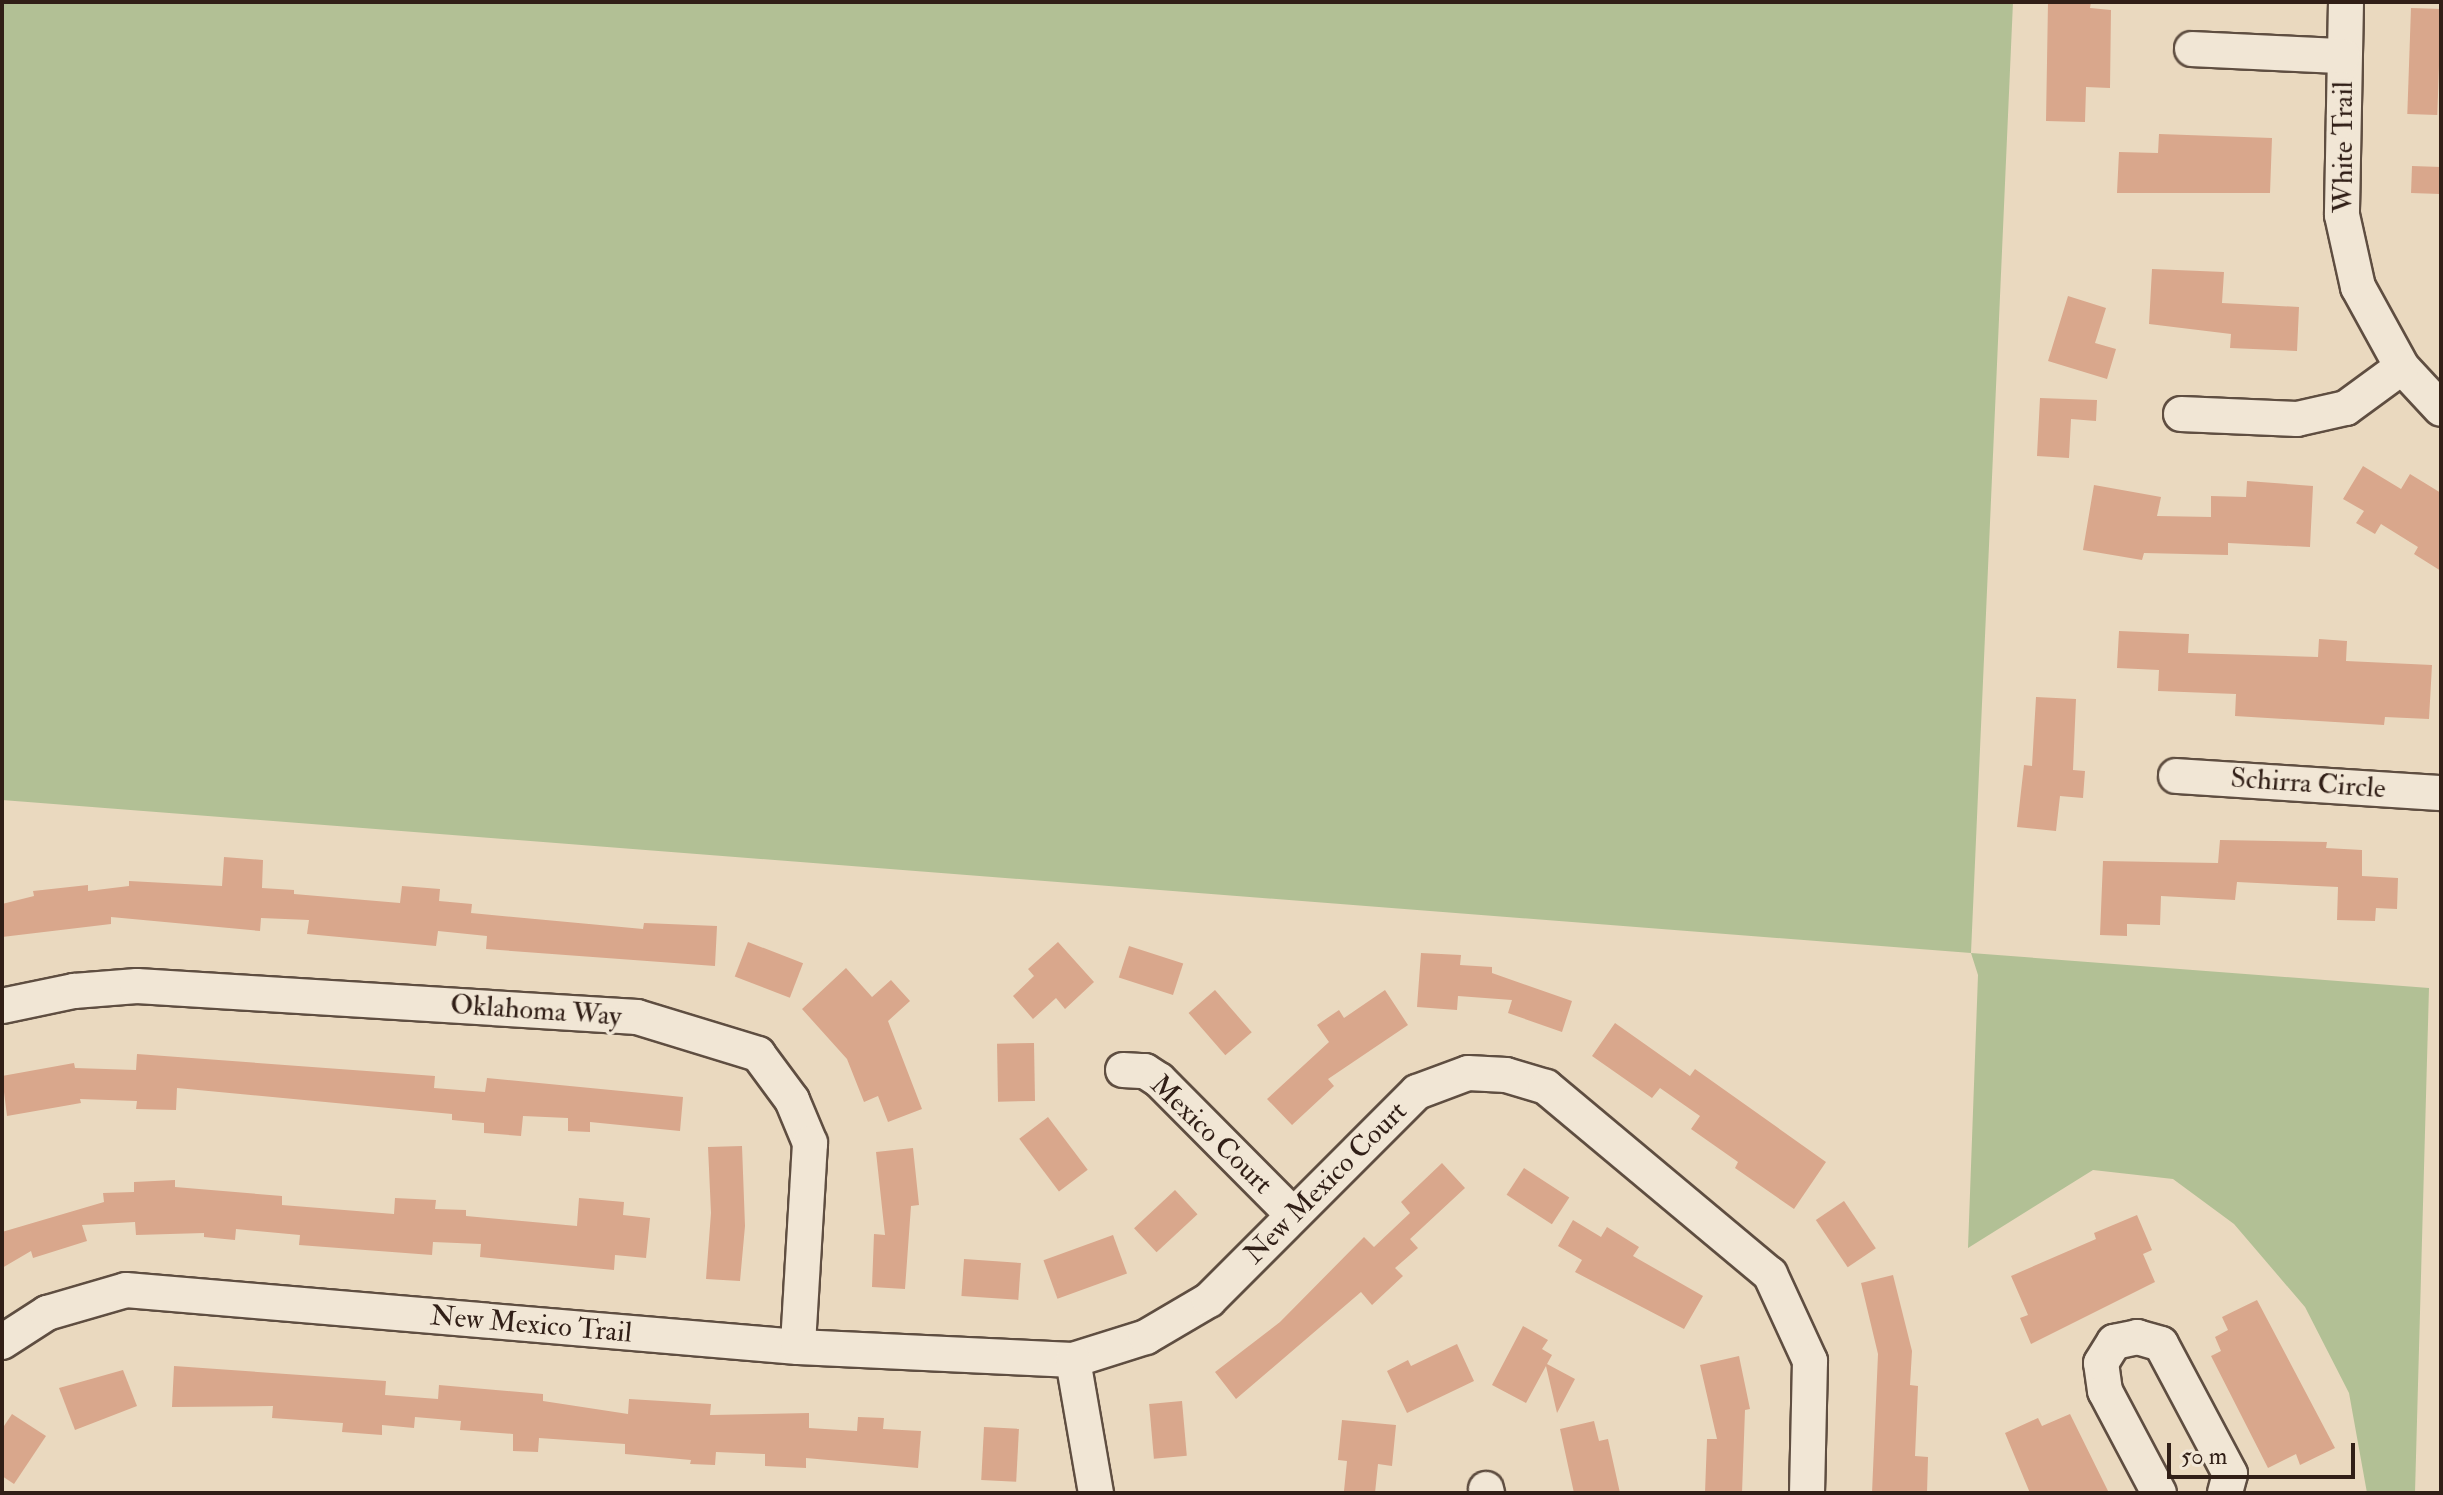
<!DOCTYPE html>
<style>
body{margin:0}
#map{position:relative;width:2443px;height:1495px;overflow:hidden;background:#ead9bf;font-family:"IM FELL Double Pica",serif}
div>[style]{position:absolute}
.green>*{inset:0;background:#b2c095}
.building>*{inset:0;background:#d9a78c;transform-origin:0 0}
.roads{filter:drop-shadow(2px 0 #5f4e41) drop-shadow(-2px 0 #5f4e41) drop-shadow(0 2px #5f4e41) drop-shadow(0 -2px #5f4e41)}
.minor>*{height:34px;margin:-17px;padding:0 17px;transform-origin:17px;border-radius:17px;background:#f1e6d5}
span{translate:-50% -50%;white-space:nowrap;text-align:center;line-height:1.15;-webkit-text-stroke:7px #f1e6d5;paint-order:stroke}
.street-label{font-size:28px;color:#311f17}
.frame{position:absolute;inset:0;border:4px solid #311f17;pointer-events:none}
.scale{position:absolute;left:2167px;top:1443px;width:188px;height:36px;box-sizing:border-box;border:4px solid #311f17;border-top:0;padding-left:10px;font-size:24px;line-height:28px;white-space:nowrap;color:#311f17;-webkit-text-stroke:6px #f1e6d5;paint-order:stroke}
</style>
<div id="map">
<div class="green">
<i style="clip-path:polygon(2px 2px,2013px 2px,1971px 953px,2429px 988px,2415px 1493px,2367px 1493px,2349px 1393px,2305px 1307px,2234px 1224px,2173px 1179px,2093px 1170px,1968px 1248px,1978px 975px,1971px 953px,2px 800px)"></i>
</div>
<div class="building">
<i style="clip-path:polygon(2048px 2px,2091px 2px,2090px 8px,2111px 10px,2110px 88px,2086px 87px,2085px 122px,2046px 121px)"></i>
<i style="left:2411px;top:8px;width:30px;height:106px;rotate:2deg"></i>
<i style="clip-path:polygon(2159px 134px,2272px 138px,2270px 193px,2117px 193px,2119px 152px,2158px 153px)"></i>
<i style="left:2412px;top:166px;width:29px;height:27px;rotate:2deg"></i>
<i style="clip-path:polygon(2152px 269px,2224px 272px,2222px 303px,2299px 307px,2297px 351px,2230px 348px,2231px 334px,2149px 324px)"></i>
<i style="clip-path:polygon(2068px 296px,2106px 308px,2095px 343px,2116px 349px,2107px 379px,2048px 361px)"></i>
<i style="clip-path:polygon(2040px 398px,2097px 400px,2096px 421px,2071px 419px,2069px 458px,2037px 456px)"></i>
<i style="clip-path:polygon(2363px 466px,2401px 489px,2410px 474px,2441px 493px,2441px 571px,2414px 554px,2418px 547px,2381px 524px,2375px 534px,2356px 523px,2364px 511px,2343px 499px)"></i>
<i style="clip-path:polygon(2247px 481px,2313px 486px,2310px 547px,2228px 543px,2228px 555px,2144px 553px,2142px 560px,2083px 550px,2094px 485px,2161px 497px,2157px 516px,2211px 517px,2211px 496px,2246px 497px)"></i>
<i style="clip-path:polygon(2119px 631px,2189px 634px,2188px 653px,2318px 657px,2319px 639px,2347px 641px,2346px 661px,2432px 665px,2429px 719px,2385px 717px,2384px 725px,2235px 716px,2236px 694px,2158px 691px,2159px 670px,2117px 668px)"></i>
<i style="clip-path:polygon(2036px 697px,2076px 699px,2073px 770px,2085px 771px,2083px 798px,2060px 796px,2056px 831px,2017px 827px,2024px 765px,2032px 766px)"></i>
<i style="clip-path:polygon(2220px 840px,2327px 842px,2326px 848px,2362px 850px,2362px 876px,2398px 878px,2397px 909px,2376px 908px,2375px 921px,2337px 920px,2338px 887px,2237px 882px,2235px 900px,2161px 896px,2160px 925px,2127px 924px,2127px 936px,2100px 935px,2103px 861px,2218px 863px)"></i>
<i style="clip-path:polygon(224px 857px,263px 860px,262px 888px,294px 890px,294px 894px,400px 903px,402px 886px,440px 889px,439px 901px,472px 904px,471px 913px,643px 929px,644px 923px,717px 926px,715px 966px,486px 949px,487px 936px,438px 931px,436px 946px,307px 934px,309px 920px,261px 918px,260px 931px,111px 917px,111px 924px,2px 937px,2px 904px,34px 896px,33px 891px,88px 885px,88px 891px,129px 886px,129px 881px,222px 886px)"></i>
<i style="left:748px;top:942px;width:59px;height:37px;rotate:21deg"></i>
<i style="clip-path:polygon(1058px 942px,1094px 982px,1065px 1009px,1056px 998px,1033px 1019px,1013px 996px,1034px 976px,1028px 969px)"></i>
<i style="left:1129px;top:946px;width:57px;height:33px;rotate:18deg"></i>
<i style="clip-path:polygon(1421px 953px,1461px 955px,1460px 965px,1492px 967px,1492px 973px,1572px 1001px,1562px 1032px,1508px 1013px,1512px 1000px,1458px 996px,1457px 1010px,1417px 1007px)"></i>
<i style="clip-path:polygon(846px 968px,872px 997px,891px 980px,910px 1001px,888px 1021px,922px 1109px,888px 1122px,878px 1096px,864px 1102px,847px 1059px,802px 1009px)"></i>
<i style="left:1215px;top:990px;width:56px;height:35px;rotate:49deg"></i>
<i style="clip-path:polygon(1385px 990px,1408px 1025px,1328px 1079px,1334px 1086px,1292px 1125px,1267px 1099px,1329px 1042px,1317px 1025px,1339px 1010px,1344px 1018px)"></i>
<i style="clip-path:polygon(1615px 1023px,1690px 1076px,1695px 1069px,1826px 1162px,1794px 1209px,1735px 1168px,1738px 1162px,1691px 1129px,1700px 1116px,1660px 1088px,1652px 1098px,1592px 1056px)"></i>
<i style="left:1034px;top:1043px;width:58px;height:37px;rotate:89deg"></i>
<i style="clip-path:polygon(137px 1054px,435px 1076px,434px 1088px,485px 1092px,487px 1078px,683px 1097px,680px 1131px,590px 1122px,590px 1132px,568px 1131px,568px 1118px,523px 1116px,521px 1136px,484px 1133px,484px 1123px,452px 1120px,452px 1114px,177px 1088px,176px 1110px,136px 1109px,137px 1101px,80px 1099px,81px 1103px,7px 1116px,2px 1076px,74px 1063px,75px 1068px,136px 1070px)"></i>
<i style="left:1048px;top:1117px;width:66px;height:36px;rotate:53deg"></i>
<i style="clip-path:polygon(742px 1146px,745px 1226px,740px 1281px,706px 1279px,711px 1213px,708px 1147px)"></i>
<i style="clip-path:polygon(913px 1148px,919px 1205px,911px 1206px,905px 1289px,872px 1287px,874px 1234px,885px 1235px,876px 1152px)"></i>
<i style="clip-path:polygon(1442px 1163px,1465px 1188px,1410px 1239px,1418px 1248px,1395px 1268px,1403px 1276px,1372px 1305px,1361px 1292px,1236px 1399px,1215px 1372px,1280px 1322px,1364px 1237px,1374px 1247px,1410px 1213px,1401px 1202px)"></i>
<i style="left:1524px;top:1168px;width:54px;height:32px;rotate:33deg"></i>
<i style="clip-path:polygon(175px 1180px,175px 1187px,282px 1196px,282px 1205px,394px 1214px,395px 1198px,436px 1200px,435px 1209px,466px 1210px,466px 1216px,577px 1226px,579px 1198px,624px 1202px,623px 1215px,650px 1218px,646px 1258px,615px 1255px,614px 1270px,480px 1257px,481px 1244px,433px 1242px,432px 1255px,299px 1245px,300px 1235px,236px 1229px,235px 1240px,204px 1237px,204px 1233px,136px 1235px,135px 1222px,82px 1225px,87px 1241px,33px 1258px,31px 1251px,2px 1268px,2px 1232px,104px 1202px,103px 1193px,134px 1192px,134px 1182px)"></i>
<i style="left:1175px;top:1190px;width:33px;height:56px;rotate:47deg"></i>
<i style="left:1844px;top:1201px;width:57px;height:34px;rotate:56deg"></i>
<i style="clip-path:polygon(2137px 1215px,2152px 1250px,2143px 1254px,2155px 1282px,2031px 1344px,2020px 1318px,2028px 1315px,2011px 1276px,2096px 1239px,2094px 1233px)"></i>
<i style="clip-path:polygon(1573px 1220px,1601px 1237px,1607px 1227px,1639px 1247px,1633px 1256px,1703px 1296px,1684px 1329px,1575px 1272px,1582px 1260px,1558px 1246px)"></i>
<i style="left:1113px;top:1235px;width:41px;height:74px;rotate:70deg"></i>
<i style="left:964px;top:1259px;width:57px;height:37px;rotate:4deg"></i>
<i style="clip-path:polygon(1893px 1275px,1912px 1351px,1910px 1385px,1918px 1386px,1915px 1456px,1928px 1457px,1927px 1493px,1872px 1493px,1878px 1354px,1861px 1283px)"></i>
<i style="clip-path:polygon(2257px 1300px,2335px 1448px,2300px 1465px,2296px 1454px,2268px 1468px,2211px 1356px,2221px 1351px,2215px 1337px,2228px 1330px,2222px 1317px)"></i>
<i style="clip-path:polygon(1523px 1326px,1548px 1340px,1542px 1349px,1552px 1355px,1547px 1364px,1575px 1379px,1557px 1413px,1546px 1366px,1526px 1403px,1492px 1385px)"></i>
<i style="clip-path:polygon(1457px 1344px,1474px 1381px,1407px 1413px,1387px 1371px,1408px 1360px,1411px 1366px)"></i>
<i style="clip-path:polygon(1739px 1356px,1750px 1409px,1745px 1410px,1742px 1493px,1705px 1493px,1707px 1439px,1717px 1439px,1700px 1365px)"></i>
<i style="clip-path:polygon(174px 1366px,386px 1381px,385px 1395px,438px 1399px,439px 1385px,543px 1394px,543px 1401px,628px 1414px,629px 1399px,711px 1404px,710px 1415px,809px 1413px,809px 1428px,857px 1431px,858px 1417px,884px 1418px,883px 1429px,921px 1431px,918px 1468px,806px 1458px,806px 1468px,765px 1466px,765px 1454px,716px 1452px,715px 1465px,690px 1464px,691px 1460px,625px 1454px,625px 1444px,539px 1438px,538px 1452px,513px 1451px,513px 1434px,460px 1430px,461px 1421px,415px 1417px,414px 1428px,382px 1425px,382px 1435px,342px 1432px,343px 1423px,272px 1418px,273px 1406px,172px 1407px)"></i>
<i style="clip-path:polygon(123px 1370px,137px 1406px,75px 1430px,59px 1388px)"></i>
<i style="left:1182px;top:1401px;width:55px;height:33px;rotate:85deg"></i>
<i style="clip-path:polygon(12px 1414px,46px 1436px,14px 1484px,2px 1476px,2px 1429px)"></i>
<i style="clip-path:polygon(2070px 1414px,2109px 1493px,2030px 1493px,2005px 1433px,2038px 1418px,2042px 1426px)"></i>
<i style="clip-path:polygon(1342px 1420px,1396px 1425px,1392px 1466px,1378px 1464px,1375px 1493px,1344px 1491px,1347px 1461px,1338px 1460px)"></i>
<i style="clip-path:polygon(1594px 1421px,1599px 1441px,1608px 1439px,1620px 1493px,1574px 1493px,1560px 1429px)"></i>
<i style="left:984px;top:1427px;width:35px;height:53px;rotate:3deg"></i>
</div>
<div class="roads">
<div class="minor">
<i style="left:2346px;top:2px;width:213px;rotate:91.1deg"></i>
<i style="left:2342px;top:215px;width:74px;rotate:77.5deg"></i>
<i style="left:2358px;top:287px;width:91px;rotate:61.2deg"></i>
<i style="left:2402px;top:367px;width:57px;rotate:47.1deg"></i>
<i style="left:2192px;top:49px;width:151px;rotate:2.7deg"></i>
<i style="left:2181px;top:414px;width:116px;rotate:2.5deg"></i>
<i style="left:2297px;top:419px;width:50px;rotate:-12.7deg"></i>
<i style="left:2346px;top:408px;width:69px;rotate:-36.2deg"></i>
<i style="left:2176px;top:776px;width:266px;rotate:3.7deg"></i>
<i style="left:2px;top:1006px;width:74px;rotate:-11.8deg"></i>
<i style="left:74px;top:991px;width:63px;rotate:-4.5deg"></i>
<i style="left:137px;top:986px;width:501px;rotate:3.55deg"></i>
<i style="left:637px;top:1017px;width:127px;rotate:17deg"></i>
<i style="left:758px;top:1054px;width:57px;rotate:53.5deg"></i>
<i style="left:792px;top:1100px;width:47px;rotate:67.3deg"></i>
<i style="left:810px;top:1143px;width:204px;rotate:93.4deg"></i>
<i style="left:1123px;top:1070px;width:22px;rotate:3deg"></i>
<i style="left:1145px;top:1071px;width:17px;rotate:33deg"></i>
<i style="left:1159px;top:1080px;width:190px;rotate:45.2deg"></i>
<i style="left:2px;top:1342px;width:54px;rotate:-32.8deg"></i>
<i style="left:47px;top:1313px;width:82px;rotate:-16.2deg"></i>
<i style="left:126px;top:1290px;width:674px;rotate:4.85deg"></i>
<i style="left:798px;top:1347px;width:275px;rotate:2.7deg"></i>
<i style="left:1073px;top:1360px;width:77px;rotate:-17.5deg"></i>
<i style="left:1146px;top:1337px;width:73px;rotate:-30.4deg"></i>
<i style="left:1209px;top:1300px;width:294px;rotate:-45deg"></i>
<i style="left:1417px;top:1092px;width:54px;rotate:-20.4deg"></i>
<i style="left:1468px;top:1073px;width:38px;rotate:3deg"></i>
<i style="left:1506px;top:1075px;width:42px;rotate:16.7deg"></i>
<i style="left:1546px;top:1087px;width:292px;rotate:39.9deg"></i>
<i style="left:1770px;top:1274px;width:96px;rotate:65.3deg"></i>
<i style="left:1810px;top:1361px;width:132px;rotate:91.3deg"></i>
<i style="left:1073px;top:1360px;width:135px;rotate:80.2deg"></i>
<i style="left:1486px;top:1489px;width:4px;rotate:76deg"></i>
<i style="left:2159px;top:1493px;width:115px;rotate:-117.9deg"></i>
<i style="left:2105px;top:1391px;width:28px;rotate:-98deg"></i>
<i style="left:2101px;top:1363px;width:25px;rotate:-58deg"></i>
<i style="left:2114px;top:1342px;width:24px;rotate:-12deg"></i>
<i style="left:2137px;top:1337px;width:25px;rotate:16deg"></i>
<i style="left:2161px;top:1344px;width:147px;rotate:62deg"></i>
<i style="left:2230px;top:1474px;width:20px;rotate:105deg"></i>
</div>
</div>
<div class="street-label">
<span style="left:2344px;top:147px;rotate:-90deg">White Trail</span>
<span style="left:2308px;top:784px;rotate:4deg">Schirra Circle</span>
<span style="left:536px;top:1011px;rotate:4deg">Oklahoma Way</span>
<span style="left:1211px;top:1135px;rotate:44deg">Mexico Court</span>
<span style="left:1326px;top:1183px;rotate:-45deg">New Mexico Court</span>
<span style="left:531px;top:1325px;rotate:5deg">New Mexico Trail</span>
</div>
<div class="frame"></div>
<div class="scale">50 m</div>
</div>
